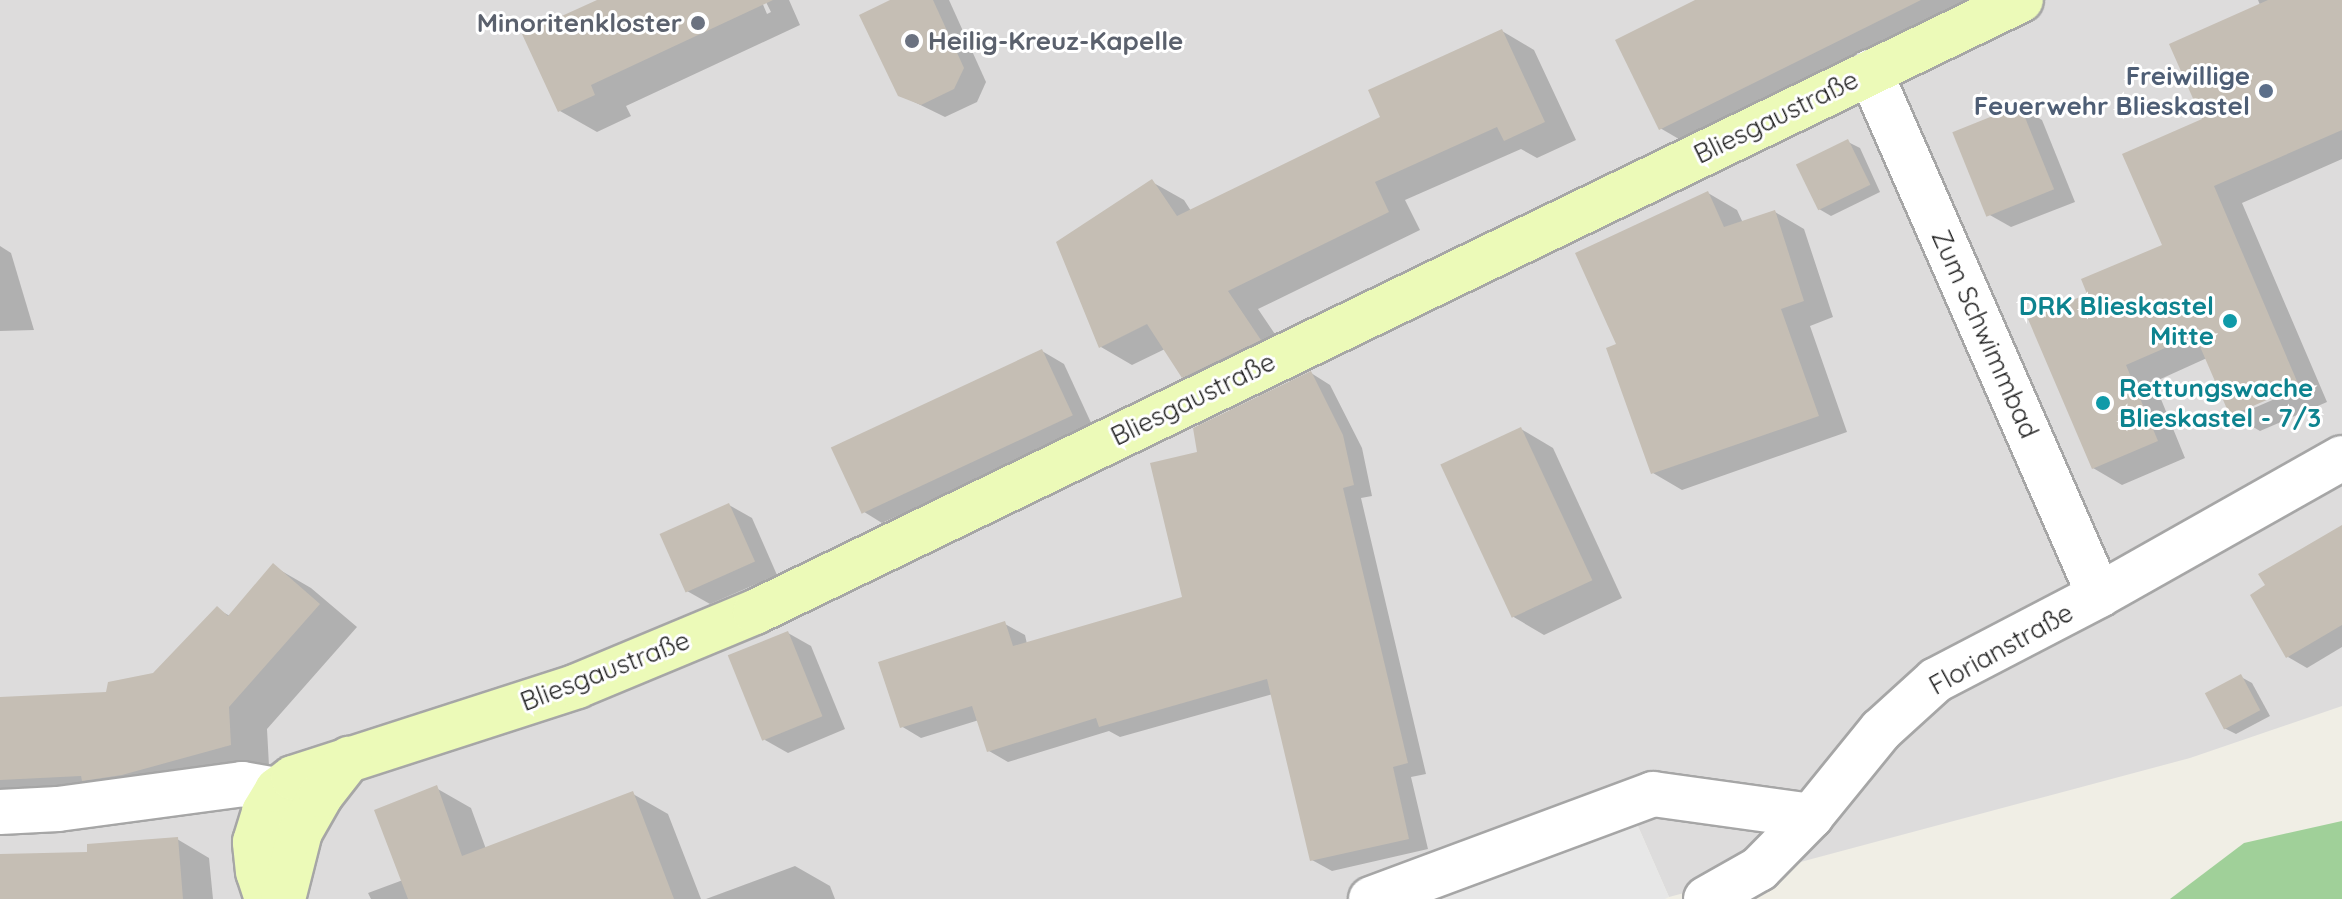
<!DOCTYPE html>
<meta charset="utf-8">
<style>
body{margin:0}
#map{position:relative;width:2342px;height:899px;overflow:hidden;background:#f0eee5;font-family:Quicksand,sans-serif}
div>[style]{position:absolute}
.residential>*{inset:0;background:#dddcdc}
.forest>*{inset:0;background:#a0d099}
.parking>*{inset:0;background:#e7e7e7}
.shadow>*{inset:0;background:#0003}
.building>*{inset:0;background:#c5beb4;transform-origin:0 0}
.roads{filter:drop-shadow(2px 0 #a6a6a6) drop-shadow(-2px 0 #a6a6a6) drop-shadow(0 2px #a6a6a6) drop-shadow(0 -2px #a6a6a6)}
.minor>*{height:44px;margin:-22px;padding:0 22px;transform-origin:22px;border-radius:22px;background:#fff}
.secondary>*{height:44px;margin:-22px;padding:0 22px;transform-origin:22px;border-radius:22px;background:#ecfab8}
.dots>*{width:22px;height:22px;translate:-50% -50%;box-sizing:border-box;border:4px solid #fff;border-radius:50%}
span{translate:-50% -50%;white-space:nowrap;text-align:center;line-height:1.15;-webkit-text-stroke:6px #fff;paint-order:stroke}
.worship-label{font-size:26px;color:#5b616d;font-weight:700}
.right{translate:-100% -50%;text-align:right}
.left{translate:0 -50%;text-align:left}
.service-label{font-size:26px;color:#4e5e75;font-weight:700}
.street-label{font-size:26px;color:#1f1f1f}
.culture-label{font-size:26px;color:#0d838f;font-weight:700}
</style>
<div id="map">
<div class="residential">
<i style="clip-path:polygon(0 0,2342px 0,2342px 706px,2190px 758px,1669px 897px,1637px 824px,1431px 899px,0 899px)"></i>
</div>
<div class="forest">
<i style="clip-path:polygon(2342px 821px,2342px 899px,2170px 899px,2244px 843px)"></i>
</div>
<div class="parking">
<i style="clip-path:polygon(1637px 824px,1669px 897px,1665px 899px,1431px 899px)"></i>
</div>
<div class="shadow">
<i style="clip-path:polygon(602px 0,761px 0,767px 14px,771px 12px,765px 0,789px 0,800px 25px,626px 106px,631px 116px,597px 132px,560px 111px)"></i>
<i style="clip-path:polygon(895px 0,949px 0,986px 82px,977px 102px,945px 117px,900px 95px)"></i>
<i style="clip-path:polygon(1700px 0,2001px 0,1696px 149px,1660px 128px)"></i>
<i style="clip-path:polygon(evenodd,2258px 0,2342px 0,2342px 159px,2242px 203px,2327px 402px,2260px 431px,2231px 414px,2207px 358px,2154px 382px,2185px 458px,2122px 485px,2093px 468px,2090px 295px,2164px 246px,2204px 120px,2260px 5px,2258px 0,2308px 380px,2309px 384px,2247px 411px,2247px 406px,2308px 380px)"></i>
<i style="clip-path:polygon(1502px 31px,1534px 50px,1576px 140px,1537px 158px,1521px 149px,1405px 200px,1420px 230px,1258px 309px,1291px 358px,1215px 395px,1184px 376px,1165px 349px,1132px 365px,1101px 347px,1152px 182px,1184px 200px,1191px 211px,1383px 117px)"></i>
<i style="clip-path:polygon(2020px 107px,2042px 120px,2075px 202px,2011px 227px,1988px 214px)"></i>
<i style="clip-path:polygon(1848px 142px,1860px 148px,1880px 192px,1831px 216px,1819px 209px)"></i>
<i style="clip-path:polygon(1708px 193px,1737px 210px,1743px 223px,1775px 212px,1804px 229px,1833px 317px,1810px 326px,1847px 432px,1682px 490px,1653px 473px,1619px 345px)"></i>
<i style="clip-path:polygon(0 246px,11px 253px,34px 330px,0 331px)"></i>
<i style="clip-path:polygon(1042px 351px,1064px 364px,1093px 427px,882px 523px,861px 510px)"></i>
<i style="clip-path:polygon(1311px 373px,1330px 385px,1362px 448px,1372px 496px,1361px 498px,1426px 774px,1411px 777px,1428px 849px,1332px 871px,1312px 860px,1273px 694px,1120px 737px,1109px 731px,1008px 762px,989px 751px,979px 720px,921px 738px,901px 726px,1005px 624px,1025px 635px,1027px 644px,1184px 598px,1199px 453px)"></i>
<i style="clip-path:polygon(1521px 429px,1553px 448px,1622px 598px,1544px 635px,1512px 616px)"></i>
<i style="clip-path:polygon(729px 505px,752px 518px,777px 575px,710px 604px,687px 591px)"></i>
<i style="clip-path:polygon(2342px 527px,2342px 647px,2307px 668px,2288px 657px)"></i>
<i style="clip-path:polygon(273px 566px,311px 588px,357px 627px,267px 729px,269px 766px,0 803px,0 699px,107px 693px,154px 675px,217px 609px,230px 616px)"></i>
<i style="clip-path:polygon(788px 633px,811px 646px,845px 729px,788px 753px,765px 740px)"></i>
<i style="clip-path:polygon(2241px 677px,2252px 683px,2270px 716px,2236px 734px,2224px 728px)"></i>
<i style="clip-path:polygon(436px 788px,471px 808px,486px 849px,633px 794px,668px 814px,701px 899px,371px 899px,368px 893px,403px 880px)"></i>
<i style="clip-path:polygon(177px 839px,209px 858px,213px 899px,0 899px,0 856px,90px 854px)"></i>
<i style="clip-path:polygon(795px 866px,830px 886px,835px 899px,706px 899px)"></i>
</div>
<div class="building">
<i style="clip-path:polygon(597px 0,773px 0,591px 85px,595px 95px,558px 112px,522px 34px)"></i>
<i style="clip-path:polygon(890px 0,933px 0,964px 68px,954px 89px,921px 105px,898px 96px,859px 15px)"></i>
<i style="clip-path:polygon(1695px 0,1921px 0,1659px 130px,1615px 40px)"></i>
<i style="clip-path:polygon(2268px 0,2342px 0,2342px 130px,2214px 186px,2299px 386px,2230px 416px,2195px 335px,2126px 365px,2158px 441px,2092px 469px,2028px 319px,2087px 294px,2081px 279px,2162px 245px,2122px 154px,2202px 119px,2169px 44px)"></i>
<i style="clip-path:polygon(1502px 29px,1545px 122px,1504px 141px,1497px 127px,1375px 182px,1389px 212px,1228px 291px,1261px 340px,1182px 378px,1147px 324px,1099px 348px,1056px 242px,1152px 179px,1177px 216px,1380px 117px,1368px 90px)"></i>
<i style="left:2020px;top:105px;width:91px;height:73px;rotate:68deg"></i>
<i style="left:1848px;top:139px;width:51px;height:58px;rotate:64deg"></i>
<i style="clip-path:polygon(1708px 191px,1724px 227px,1775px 210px,1804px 301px,1781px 309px,1819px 416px,1651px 474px,1606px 348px,1616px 344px,1575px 253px)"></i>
<i style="left:1042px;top:349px;width:73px;height:233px;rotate:65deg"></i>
<i style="clip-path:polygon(1311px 371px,1343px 435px,1354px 485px,1343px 488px,1408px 763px,1393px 767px,1409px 839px,1310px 861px,1267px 679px,1099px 727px,1096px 718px,987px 752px,972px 706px,900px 728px,878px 662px,1005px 621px,1013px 646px,1182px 597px,1150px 463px,1197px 452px,1193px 428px)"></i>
<i style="left:1521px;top:427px;width:169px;height:89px;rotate:65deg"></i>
<i style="left:729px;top:503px;width:64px;height:76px;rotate:66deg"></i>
<i style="clip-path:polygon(2342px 525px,2342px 625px,2286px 658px,2250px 595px,2265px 585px,2258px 574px)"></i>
<i style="clip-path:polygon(273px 563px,320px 604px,229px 707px,231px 745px,122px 775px,82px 781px,81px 776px,0 780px,0 697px,106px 692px,108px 682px,153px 673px,217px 606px,228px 616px)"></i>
<i style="left:788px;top:631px;width:92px;height:65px;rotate:68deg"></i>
<i style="left:2241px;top:674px;width:41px;height:41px;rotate:62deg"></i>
<i style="clip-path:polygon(437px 785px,462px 856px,633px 791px,674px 899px,408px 899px,374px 810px)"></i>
<i style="clip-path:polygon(178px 837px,183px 899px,0 899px,0 854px,87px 852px,87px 844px)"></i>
</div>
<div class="roads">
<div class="minor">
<i style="left:1870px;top:72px;width:571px;rotate:66.35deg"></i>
<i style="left:0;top:812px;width:58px;rotate:-3deg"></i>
<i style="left:58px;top:809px;width:186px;rotate:-7.7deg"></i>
<i style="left:242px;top:784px;width:36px;rotate:10deg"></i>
<i style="left:1371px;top:899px;width:301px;rotate:-20.4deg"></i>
<i style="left:1653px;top:794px;width:160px;rotate:7.9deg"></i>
<i style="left:1706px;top:899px;width:61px;rotate:-29.5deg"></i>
<i style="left:1759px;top:869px;width:74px;rotate:-45.5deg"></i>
<i style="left:1811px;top:816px;width:111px;rotate:-50.9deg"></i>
<i style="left:1881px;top:730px;width:74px;rotate:-42.3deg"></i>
<i style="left:1936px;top:680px;width:184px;rotate:-27.5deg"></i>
<i style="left:2099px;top:595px;width:279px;rotate:-29.4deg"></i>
</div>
<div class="secondary">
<i style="left:267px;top:899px;width:28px;rotate:-108deg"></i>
<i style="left:258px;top:872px;width:30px;rotate:-96deg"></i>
<i style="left:255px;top:842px;width:31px;rotate:-73deg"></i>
<i style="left:264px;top:812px;width:26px;rotate:-59deg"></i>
<i style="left:277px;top:790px;width:20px;rotate:-37deg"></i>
<i style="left:293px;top:778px;width:299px;rotate:-17.9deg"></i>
<i style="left:577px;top:686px;width:193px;rotate:-22.6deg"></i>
<i style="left:755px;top:612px;width:1406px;rotate:-25.8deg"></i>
<i style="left:283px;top:899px;width:69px;rotate:-75.8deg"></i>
<i style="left:300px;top:832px;width:43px;rotate:-60.4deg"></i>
<i style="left:321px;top:795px;width:46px;rotate:-52.1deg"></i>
</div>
</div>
<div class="dots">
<i style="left:698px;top:23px;background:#6b7280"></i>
<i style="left:912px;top:41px;background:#6b7280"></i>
<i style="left:2266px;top:91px;background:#5c6f8a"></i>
<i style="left:2230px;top:321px;background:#0f9aa8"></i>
<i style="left:2103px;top:403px;background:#0f9aa8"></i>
</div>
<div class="worship-label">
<span class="right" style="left:682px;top:23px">Minoritenkloster</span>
<span class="left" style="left:928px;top:41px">Heilig-Kreuz-Kapelle</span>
</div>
<div class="service-label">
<span class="right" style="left:2250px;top:91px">Freiwillige<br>Feuerwehr Blieskastel</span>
</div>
<div class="street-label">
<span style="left:1776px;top:117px;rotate:-26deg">Bliesgaustraße</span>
<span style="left:1985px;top:334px;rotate:66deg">Zum Schwimmbad</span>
<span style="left:1193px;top:399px;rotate:-26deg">Bliesgaustraße</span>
<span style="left:2001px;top:649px;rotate:-29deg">Florianstraße</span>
<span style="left:605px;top:671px;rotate:-21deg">Bliesgaustraße</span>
</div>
<div class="culture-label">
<span class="right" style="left:2214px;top:321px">DRK Blieskastel<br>Mitte</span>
<span class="left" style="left:2119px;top:403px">Rettungswache<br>Blieskastel - 7/3</span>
</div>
</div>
